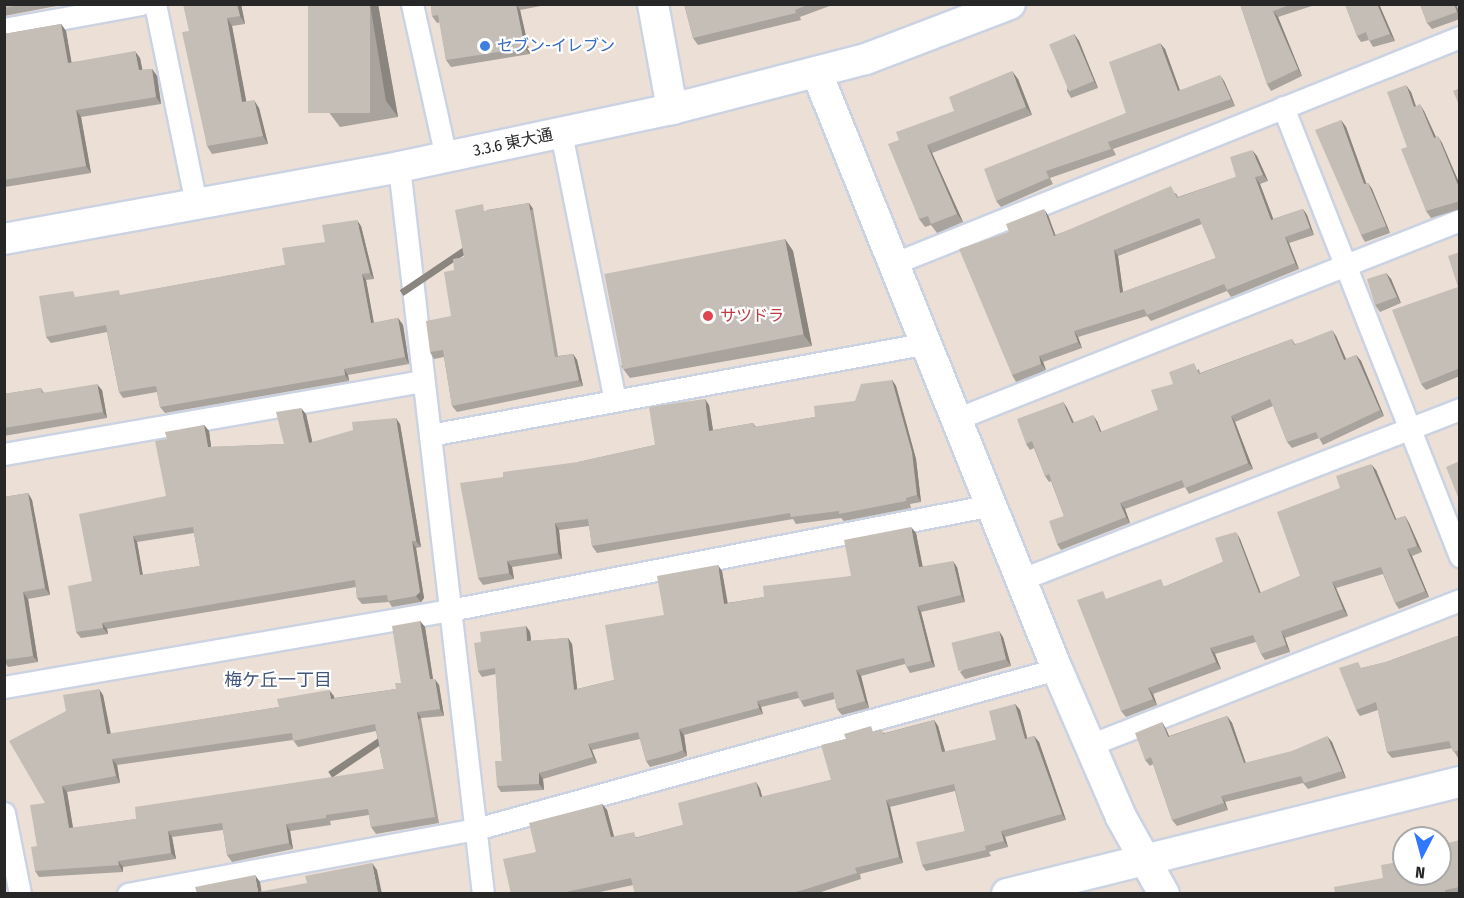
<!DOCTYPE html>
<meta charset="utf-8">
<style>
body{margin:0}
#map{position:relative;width:1464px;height:898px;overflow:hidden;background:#ecdfd6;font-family:"Fira Sans Condensed","Noto Sans JP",sans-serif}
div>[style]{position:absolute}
.roads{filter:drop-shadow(2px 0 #cbd3e2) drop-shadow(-2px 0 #cbd3e2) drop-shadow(0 2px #cbd3e2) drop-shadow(0 -2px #cbd3e2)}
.street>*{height:21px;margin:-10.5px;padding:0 10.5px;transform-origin:10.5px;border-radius:10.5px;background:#fff}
.secondary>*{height:30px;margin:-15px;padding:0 15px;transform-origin:15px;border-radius:15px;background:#fff}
.wall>*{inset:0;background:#a9a39d}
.shaded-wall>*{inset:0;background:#8a857f;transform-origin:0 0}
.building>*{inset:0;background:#c5beb6;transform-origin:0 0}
.dots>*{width:16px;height:16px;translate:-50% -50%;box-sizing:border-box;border:3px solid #fff;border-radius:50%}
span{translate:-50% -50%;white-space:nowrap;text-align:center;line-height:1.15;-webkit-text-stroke:4.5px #fff;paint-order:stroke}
.shop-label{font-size:16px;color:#366cbe}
.left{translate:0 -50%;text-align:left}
.street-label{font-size:16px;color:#272727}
.health-label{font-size:16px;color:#be3a42}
.neighbourhood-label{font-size:18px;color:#43567b}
.frame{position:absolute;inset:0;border:6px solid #272727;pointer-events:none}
.north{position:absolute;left:1392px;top:826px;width:60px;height:60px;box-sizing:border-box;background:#fff;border:2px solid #a9a9a9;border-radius:50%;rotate:186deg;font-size:16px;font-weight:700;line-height:24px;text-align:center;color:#272727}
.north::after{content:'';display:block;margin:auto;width:21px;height:27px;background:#3077ff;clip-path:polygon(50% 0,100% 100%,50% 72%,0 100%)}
</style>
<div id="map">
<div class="roads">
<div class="street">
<i style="left:155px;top:4px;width:204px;rotate:78.4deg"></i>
<i style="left:412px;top:4px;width:157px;rotate:77.5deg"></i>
<i style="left:4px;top:29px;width:139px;rotate:-10.3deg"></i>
<i style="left:1283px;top:107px;width:483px;rotate:68.5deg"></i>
<i style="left:561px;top:133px;width:273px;rotate:78.6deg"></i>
<i style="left:399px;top:167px;width:732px;rotate:83.41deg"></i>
<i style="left:895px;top:263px;width:609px;rotate:-21.8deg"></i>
<i style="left:956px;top:419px;width:542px;rotate:-21.55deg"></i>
<i style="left:430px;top:435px;width:506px;rotate:-10.47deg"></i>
<i style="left:4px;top:454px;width:425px;rotate:-9.9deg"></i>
<i style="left:1022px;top:579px;width:470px;rotate:-21.2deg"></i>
<i style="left:4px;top:687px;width:453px;rotate:-9.8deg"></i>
<i style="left:450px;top:610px;width:552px;rotate:-10.96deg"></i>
<i style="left:1090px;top:745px;width:397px;rotate:-21.4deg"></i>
<i style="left:4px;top:813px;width:83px;rotate:78.8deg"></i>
<i style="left:128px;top:894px;width:354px;rotate:-10.6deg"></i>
<i style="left:476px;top:829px;width:603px;rotate:-15.4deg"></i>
</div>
<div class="secondary">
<i style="left:653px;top:4px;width:107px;rotate:79.7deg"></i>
<i style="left:817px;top:73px;width:643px;rotate:68.07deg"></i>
<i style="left:1057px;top:669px;width:161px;rotate:66.6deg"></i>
<i style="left:1121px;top:817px;width:88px;rotate:60.8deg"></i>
<i style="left:4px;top:239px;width:402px;rotate:-10.3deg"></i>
<i style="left:399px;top:167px;width:279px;rotate:-12deg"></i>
<i style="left:672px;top:109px;width:200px;rotate:-14.5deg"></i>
<i style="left:866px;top:59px;width:154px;rotate:-20.9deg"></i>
<i style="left:1007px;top:894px;width:467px;rotate:-13.9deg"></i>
</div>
</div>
<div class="wall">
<i style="clip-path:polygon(4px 4px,67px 4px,4px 16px)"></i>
<i style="clip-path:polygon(241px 4px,245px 24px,232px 26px,246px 102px,259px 108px,268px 144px,212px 154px,207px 146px,189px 31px)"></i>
<i style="clip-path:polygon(308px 4px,378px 4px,398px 117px,340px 127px,328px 111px)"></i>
<i style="clip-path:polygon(431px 4px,551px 4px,520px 10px,530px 54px,451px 67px,446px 60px,440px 22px,437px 23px,432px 16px)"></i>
<i style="clip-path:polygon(684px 4px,835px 4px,800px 17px,801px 20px,698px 45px,693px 38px)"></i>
<i style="clip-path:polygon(1240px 4px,1318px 4px,1278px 17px,1302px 76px,1271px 91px,1267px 84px)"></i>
<i style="clip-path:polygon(1345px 4px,1379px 4px,1395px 41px,1373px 47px,1369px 40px,1361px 42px,1357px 36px)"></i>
<i style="clip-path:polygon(1420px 4px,1456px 4px,1460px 14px,1460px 19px,1432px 29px,1427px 23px)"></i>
<i style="clip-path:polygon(61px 24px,66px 31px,71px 62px,140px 58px,142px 70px,152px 69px,157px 76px,161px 104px,81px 117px,91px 173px,5px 187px,4px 186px,4px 34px)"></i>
<i style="clip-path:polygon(1074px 34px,1079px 41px,1098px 88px,1071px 98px,1067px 91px)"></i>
<i style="clip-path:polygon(1165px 49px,1180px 90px,1224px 81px,1235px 106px,1113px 149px,1116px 155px,1050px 178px,1053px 184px,1001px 207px,996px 201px,1126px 113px)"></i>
<i style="clip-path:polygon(1018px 79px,1032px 115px,932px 153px,963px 222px,937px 233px,931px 225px,925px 227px,919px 219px,899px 140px)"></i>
<i style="clip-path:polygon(1411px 92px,1416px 106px,1424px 111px,1436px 137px,1442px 143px,1460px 185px,1460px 209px,1431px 218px,1426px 211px,1407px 147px)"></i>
<i style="clip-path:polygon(1341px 120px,1346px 127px,1366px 183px,1368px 183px,1372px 189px,1390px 233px,1365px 242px,1361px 235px)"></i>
<i style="clip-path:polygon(evenodd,1257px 156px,1268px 181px,1260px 184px,1273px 219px,1303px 209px,1307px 215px,1314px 235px,1289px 243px,1299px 269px,1231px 297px,1227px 291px,1151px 321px,1147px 316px,1078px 337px,1082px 348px,1043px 362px,1046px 370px,1016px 382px,1012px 375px,1009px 232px,1048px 215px,1055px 235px,1176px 193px,1178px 197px,1236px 177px,1257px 156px,1202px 224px,1216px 258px,1123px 292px,1118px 256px,1202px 224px)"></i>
<i style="clip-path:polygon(529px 203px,533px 209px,558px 356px,573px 354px,577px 360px,583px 386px,457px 412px,452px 406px,444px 357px,434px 359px,430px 352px,451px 316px,464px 257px,487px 210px)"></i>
<i style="clip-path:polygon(361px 226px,374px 279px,366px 280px,374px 323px,398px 318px,403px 325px,409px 364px,348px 375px,349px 381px,165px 413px,160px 407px,157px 392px,123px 398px,119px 392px,107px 332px,51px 343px,46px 337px,78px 297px,123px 295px,285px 265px,325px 242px)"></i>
<i style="clip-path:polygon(785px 239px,793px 251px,812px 346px,630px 378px,621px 366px)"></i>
<i style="clip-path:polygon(1460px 252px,1460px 376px,1426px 390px,1421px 384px,1458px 287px)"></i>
<i style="clip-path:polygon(1386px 273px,1391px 279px,1401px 303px,1380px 312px,1375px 305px)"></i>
<i style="clip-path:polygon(1336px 336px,1346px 359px,1356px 355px,1361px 361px,1384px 416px,1323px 445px,1319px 438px,1292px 448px,1287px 442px,1273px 406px,1235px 422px,1253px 469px,1189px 494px,1185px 487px,1125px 509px,1130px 523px,1061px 550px,1057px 544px,1064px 516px,1051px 481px,1049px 482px,1045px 476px,1034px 448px,1030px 450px,1026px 444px,1063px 402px,1067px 408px,1074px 422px,1097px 421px,1101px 432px,1158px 410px,1173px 384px,1199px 369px,1200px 373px,1292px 339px,1295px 344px)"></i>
<i style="clip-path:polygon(892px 380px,896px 386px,916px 459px,921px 502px,910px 504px,911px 508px,844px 521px,841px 518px,796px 524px,793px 519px,597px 553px,592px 546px,589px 526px,559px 530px,562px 559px,512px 567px,514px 579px,483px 585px,478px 578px,578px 462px,655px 445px,709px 405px,713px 430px,753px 423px,756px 427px,815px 417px,855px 401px)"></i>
<i style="clip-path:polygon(41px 388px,44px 393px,102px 390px,107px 418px,4px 436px,4px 394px)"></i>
<i style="clip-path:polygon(evenodd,306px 414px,312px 442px,400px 424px,421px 547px,416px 548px,424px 598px,421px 602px,392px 607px,389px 602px,362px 604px,357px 598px,356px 587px,107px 629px,108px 634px,81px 638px,76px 632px,92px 581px,166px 496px,167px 439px,204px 425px,209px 431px,211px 447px,284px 444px,306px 414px,194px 533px,200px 566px,143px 575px,137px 542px,194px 533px)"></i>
<i style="clip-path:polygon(1376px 470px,1396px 519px,1405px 516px,1409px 523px,1422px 552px,1412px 556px,1429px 597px,1399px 609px,1395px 603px,1383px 574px,1336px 588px,1348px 616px,1285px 638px,1290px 652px,1265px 660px,1261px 654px,1256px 642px,1215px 654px,1221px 669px,1153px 694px,1157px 705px,1126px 717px,1121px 711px,1108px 599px,1166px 586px,1223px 562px,1240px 539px,1261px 593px,1300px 576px,1340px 488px)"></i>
<i style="clip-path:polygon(28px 493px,32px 500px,50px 595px,28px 599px,38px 662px,8px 667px,4px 661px,4px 497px)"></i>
<i style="clip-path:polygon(916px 533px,922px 566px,957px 567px,965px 602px,921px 612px,935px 667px,910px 673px,905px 664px,861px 676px,869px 708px,842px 715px,837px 709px,835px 699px,804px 707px,799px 698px,761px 707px,763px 714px,684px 735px,687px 756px,680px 759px,650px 767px,646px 761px,640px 739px,592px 750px,597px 763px,543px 779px,544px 790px,501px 792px,497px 786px,502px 761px,496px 674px,482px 677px,478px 671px,481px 642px,526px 626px,530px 632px,531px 641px,568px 638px,572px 644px,577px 689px,614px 680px,664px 615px,722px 571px,727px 603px,764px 597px,851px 576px)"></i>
<i style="clip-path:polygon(evenodd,420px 621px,425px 627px,433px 679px,439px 685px,444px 716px,421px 718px,439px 823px,376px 834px,371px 827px,369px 815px,330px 821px,331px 825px,290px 831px,293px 849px,232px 862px,227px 855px,223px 830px,172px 837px,176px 859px,123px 867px,123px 872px,39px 877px,35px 871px,37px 846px,45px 803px,66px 711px,103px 695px,111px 734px,279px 707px,334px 696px,334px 698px,396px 689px,401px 683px,420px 621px,376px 731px,384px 769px,136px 819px,73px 828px,67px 792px,120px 783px,117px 765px,293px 740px,298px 747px,376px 731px)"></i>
<i style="clip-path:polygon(1460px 635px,1460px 758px,1458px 758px,1452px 748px,1392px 758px,1387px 752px,1378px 710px,1360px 716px,1356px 710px,1362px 668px,1386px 662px)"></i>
<i style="clip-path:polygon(1003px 637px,1011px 666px,965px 679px,960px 672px)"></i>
<i style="clip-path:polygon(1015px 704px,1020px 710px,1027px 738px,1034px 736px,1039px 742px,1066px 820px,1005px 837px,1008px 847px,989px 852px,991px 856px,926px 871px,922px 865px,965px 831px,955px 791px,890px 807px,903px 863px,860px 874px,861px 879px,815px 894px,635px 894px,633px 885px,591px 894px,511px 894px,536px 852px,602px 804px,607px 810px,614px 837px,638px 837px,683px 825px,756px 782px,760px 789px,762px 797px,831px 780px,875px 731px,885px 733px,934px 720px,938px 726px,945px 752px,996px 740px)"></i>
<i style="clip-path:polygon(1227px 716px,1232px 723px,1246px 763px,1332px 742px,1346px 778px,1308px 789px,1303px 783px,1225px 802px,1228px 810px,1177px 826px,1172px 820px,1153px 764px,1150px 766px,1145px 760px,1162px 722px,1166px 729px,1169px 736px)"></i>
<i style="clip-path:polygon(1460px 840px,1460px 894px,1335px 894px,1440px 874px)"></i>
</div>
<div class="shaded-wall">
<i style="clip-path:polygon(237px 4px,241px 4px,245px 24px,240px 16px)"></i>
<i style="clip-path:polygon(370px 4px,378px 4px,398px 117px,386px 101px)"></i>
<i style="clip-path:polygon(516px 4px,520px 10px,530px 54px,525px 48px)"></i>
<i style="clip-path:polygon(1377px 4px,1379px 4px,1395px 41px,1390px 34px)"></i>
<i style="clip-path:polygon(1454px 4px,1456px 4px,1460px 16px,1457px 12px)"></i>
<i style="clip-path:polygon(1273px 11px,1278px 17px,1302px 76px,1298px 69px)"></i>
<i style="clip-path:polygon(227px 18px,232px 26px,248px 110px,242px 102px)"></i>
<i style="clip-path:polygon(61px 24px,66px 31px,73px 70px,68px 63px)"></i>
<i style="clip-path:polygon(1074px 34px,1079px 41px,1098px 88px,1094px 81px)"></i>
<i style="clip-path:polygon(1160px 43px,1165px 49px,1182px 97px,1178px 91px)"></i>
<i style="clip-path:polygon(135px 51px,140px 58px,144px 77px,139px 70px)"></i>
<i style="clip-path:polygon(152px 69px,157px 76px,161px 104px,156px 97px)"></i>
<i style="clip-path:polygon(1012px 71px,1018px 79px,1032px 115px,1026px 107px)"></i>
<i style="clip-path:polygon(1220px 75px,1224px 81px,1235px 106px,1231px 99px)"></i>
<i style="clip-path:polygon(1406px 85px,1411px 92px,1418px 113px,1414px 107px)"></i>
<i style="clip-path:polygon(254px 100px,259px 108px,268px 144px,263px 136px)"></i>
<i style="clip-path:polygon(1420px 104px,1424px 111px,1439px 144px,1434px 138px)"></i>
<i style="clip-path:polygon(76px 110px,81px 117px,91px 173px,86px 166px)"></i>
<i style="clip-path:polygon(1341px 120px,1346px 127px,1369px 191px,1364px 184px)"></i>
<i style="clip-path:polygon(1438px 136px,1442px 143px,1460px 185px,1460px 190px)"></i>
<i style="clip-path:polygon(927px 145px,932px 153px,963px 222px,957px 214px)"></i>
<i style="clip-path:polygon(1252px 150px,1257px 156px,1268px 181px,1263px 175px)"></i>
<i style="clip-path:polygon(1255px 177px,1260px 184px,1276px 226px,1271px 220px)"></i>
<i style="clip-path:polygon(1368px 183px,1372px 189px,1390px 233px,1386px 226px)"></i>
<i style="left:529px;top:203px;width:7px;height:156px;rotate:56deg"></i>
<i style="clip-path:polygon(1044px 209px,1048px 215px,1058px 242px,1054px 236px)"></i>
<i style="clip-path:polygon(1303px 209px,1307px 215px,1314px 235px,1310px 228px)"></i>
<i style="clip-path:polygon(357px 220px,361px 226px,374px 279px,370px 273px)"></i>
<i style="clip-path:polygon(1285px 237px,1289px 243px,1299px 269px,1295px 263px)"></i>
<i style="clip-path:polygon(785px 239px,793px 251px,812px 346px,803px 334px)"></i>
<i style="clip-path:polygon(1114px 250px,1118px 256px,1124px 299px,1120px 293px)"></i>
<i style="clip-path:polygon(1386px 273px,1391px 279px,1401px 303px,1397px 297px)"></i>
<i style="clip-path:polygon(362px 274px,366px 280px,375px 330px,371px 323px)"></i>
<i style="clip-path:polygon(398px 318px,403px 325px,409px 364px,405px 357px)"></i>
<i style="clip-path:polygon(1332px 330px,1336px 336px,1349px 366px,1344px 360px)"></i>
<i style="clip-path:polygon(1074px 331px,1078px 337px,1082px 348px,1078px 342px)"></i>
<i style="clip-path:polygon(573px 354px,577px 360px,583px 386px,579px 380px)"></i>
<i style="clip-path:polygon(1356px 355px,1361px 361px,1384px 416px,1380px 410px)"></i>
<i style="clip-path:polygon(1039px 356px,1043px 362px,1046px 370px,1041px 364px)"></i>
<i style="clip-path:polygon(344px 369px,348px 375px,349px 381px,345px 375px)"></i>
<i style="clip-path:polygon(892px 380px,896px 386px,916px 459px,921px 502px,917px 495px)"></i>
<i style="clip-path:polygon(97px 384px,102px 390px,107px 418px,103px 412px)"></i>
<i style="clip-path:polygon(705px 399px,709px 405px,714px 437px,709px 431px)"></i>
<i style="clip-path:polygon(1063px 402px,1067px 408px,1076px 429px,1072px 423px)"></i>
<i style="clip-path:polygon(301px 408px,306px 414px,314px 449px,309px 443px)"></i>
<i style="clip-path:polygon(1093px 415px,1097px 421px,1104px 438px,1100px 432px)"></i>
<i style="clip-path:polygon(1231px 416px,1235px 422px,1253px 469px,1248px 463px)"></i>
<i style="clip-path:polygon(396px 418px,400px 424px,421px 547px,416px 541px)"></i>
<i style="clip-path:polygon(204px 425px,209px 431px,212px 453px,208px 447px)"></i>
<i style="clip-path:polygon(1371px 464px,1376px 470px,1399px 526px,1395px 520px)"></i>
<i style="clip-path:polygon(28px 493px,32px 500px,50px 595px,45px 588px)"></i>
<i style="clip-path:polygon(1120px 503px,1125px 509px,1130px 523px,1126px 517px)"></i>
<i style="clip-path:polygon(1405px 516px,1409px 523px,1422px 552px,1417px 546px)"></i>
<i style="clip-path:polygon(555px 523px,559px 530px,562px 559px,558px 553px)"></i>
<i style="clip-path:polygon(911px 527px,916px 533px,924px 573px,919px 567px)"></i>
<i style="clip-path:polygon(1236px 532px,1240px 539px,1263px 600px,1259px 593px)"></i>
<i style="clip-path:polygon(133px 536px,137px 542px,144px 582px,140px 575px)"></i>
<i style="clip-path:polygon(412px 541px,416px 548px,424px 598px,421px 602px,416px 596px)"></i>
<i style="clip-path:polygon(1407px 549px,1412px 556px,1429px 597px,1425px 591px)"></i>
<i style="clip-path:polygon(507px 561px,512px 567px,514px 579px,509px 573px)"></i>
<i style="clip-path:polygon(953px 561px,957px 567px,965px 602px,961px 595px)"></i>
<i style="clip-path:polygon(718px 565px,722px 571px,729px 610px,724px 604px)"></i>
<i style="clip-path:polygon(1332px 582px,1336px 588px,1348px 616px,1343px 609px)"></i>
<i style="clip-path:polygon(23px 592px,28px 599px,38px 662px,33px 656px)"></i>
<i style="clip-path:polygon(917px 606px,921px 612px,935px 667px,931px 661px)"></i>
<i style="clip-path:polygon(420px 621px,425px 627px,434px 686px,430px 679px)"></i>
<i style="clip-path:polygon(102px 623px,107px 629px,108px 634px,103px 628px)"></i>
<i style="clip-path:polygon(526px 626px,530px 632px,532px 647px,527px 641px)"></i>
<i style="clip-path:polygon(999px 631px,1003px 637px,1011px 666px,1006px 659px)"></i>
<i style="clip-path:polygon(1281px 631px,1285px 638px,1290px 652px,1286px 645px)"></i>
<i style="clip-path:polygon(568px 638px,572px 644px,578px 696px,574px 690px)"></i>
<i style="clip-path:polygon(1210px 648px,1215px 654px,1221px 669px,1216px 662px)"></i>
<i style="clip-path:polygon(856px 670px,861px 676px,869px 708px,865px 701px)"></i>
<i style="clip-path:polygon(435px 679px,439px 685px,444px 716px,440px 709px)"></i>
<i style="clip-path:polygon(1148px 688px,1153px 694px,1157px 705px,1153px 699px)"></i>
<i style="clip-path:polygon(99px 689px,103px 695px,112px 741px,107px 734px)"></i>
<i style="clip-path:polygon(329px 690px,334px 696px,335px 705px,331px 699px)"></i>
<i style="clip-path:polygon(757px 701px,761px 707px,763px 714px,759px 708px)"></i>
<i style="clip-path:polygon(1015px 704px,1020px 710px,1029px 745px,1025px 739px)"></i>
<i style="left:417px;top:712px;width:7px;height:107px;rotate:56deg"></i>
<i style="clip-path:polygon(1227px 716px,1232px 723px,1248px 770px,1244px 763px)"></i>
<i style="clip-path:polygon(934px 720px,938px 726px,947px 758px,942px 752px)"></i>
<i style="clip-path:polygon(1162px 722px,1166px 729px,1172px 743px,1168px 737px)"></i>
<i style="clip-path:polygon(679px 729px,684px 735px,687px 756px,683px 750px)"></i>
<i style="clip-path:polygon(1034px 736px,1039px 742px,1066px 820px,1062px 814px)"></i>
<i style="clip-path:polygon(1327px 736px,1332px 742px,1346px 778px,1342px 771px)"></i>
<i style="clip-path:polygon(588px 744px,592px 750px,597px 763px,593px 757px)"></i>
<i style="clip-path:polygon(112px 759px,117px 765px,120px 783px,116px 776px)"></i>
<i style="clip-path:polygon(539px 773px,543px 779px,544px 790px,539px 784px)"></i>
<i style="clip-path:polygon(756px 782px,760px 789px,764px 803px,760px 797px)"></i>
<i style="clip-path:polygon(62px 786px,67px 792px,74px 834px,69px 828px)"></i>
<i style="clip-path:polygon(1221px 796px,1225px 802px,1228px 810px,1224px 803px)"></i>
<i style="clip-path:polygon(886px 800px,890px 807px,903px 863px,899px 857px)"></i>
<i style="clip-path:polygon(602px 804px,607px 810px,616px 844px,611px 837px)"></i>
<i style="clip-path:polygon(286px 824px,290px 831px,293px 849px,289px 843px)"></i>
<i style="clip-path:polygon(168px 831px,172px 837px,176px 859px,171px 853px)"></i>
<i style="clip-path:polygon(1001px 831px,1005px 837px,1008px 847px,1004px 841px)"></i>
<i style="clip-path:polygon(118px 861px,123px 867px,123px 872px,119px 865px)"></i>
<i style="clip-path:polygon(372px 863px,377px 870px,382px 894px,378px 894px)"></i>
<i style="clip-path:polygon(255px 875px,260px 882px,262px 894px,258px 892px)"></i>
</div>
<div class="building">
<i style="clip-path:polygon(4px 4px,24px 4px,4px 8px)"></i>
<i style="clip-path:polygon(183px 4px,237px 4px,240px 16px,227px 18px,242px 102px,254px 100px,263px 136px,207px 146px,182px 32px,189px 31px)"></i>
<i style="left:308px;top:4px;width:62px;height:109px"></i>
<i style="clip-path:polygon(431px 4px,516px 4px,525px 48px,446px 60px,438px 15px,432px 16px)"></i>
<i style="clip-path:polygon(684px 4px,810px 4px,795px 10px,796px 13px,693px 38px)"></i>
<i style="clip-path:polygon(1240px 4px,1293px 4px,1273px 11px,1298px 69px,1267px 84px)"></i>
<i style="clip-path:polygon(1345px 4px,1377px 4px,1390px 34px,1369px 41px,1366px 32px,1357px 36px)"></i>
<i style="clip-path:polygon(1420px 4px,1454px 4px,1457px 12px,1427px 23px)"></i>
<i style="clip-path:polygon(61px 24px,68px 63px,135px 51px,139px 70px,152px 69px,156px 97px,76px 110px,86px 166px,4px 180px,4px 34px)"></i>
<i style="left:1074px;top:34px;width:51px;height:27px;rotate:67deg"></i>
<i style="clip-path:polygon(1160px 43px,1178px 91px,1220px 75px,1231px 99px,1108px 142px,1111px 149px,1046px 171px,1049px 178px,996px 201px,984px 169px,1126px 113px,1109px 62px)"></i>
<i style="clip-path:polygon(1012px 71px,1026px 107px,927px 145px,957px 214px,931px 224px,928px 216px,919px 219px,888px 144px,899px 140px,896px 132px,954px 111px,949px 97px)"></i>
<i style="clip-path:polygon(1406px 85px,1414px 107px,1420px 104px,1434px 138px,1438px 136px,1460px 190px,1460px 201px,1426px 211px,1401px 149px,1407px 147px,1387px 92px)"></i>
<i style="clip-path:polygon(1460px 88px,1460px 107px,1453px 91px)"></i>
<i style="clip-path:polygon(1341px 120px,1364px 184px,1368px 183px,1386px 226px,1361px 235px,1315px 130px)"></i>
<i style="clip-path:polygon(evenodd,1252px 150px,1263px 175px,1255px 177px,1271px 220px,1303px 209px,1310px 228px,1285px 237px,1295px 263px,1227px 290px,1224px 284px,1147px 315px,1144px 309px,1074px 331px,1078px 342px,1039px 356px,1041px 364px,1012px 375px,959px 249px,1009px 232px,1006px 224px,1044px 209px,1054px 236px,1171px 186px,1177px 198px,1236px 177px,1230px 157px,1252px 150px,1199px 218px,1216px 258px,1120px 293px,1114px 250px,1199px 218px)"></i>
<i style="clip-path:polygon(529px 203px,555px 357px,573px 354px,579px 380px,452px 406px,443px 350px,430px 352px,426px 321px,451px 316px,444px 272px,454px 270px,453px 259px,464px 257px,455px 210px,483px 204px,484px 211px)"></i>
<i style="clip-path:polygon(357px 220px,370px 273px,362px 274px,371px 323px,398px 318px,405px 357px,344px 369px,345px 375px,160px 407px,156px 386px,119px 392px,106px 325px,46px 337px,39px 296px,73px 291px,75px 297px,119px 290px,120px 295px,285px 265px,282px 248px,325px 242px,322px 225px)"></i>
<i style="left:785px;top:239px;width:97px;height:184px;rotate:79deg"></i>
<i style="clip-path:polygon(1460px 252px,1460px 368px,1421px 384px,1392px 310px,1458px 287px,1448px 256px)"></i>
<i style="clip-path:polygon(1386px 273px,1397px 297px,1375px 305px,1367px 279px)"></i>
<i style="clip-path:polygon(1332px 330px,1344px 360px,1356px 355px,1380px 410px,1319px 439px,1316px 432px,1287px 442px,1270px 399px,1231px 416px,1248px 463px,1185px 488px,1182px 480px,1120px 503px,1126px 517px,1057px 544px,1049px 521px,1064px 516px,1049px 474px,1045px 476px,1032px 441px,1026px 444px,1017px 419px,1063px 402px,1072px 423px,1093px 415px,1100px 432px,1158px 410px,1151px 390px,1173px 384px,1169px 372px,1194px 363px,1199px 374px,1292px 339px,1294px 345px)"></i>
<i style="clip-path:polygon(892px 380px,912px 452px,917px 495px,906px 498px,906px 501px,839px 514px,839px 511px,791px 517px,790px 513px,592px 546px,588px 519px,555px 523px,558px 553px,507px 561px,509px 573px,478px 578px,460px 483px,503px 477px,503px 472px,578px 462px,655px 445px,649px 407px,705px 399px,709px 431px,753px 423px,754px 427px,815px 417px,814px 406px,855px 401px,861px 384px)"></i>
<i style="clip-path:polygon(97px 384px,103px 412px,4px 428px,4px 394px,41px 388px,42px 393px)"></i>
<i style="clip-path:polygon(evenodd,301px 408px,309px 443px,353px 430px,352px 422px,396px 418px,416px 541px,412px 541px,420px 592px,416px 596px,388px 601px,387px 595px,357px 598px,355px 580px,102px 623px,103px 628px,76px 632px,68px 586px,92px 581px,79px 514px,166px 496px,155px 441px,167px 439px,165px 432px,204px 425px,208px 447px,284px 444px,276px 412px,301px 408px,193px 527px,200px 566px,140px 575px,133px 536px,193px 527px)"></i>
<i style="clip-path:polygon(1460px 461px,1460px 496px,1458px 497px,1446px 467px)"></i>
<i style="clip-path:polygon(1371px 464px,1395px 520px,1405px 516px,1417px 546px,1407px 549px,1425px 591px,1395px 603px,1381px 567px,1332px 582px,1343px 609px,1281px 631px,1286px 645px,1261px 654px,1253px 635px,1210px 648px,1216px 662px,1148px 688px,1153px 699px,1121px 711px,1077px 600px,1103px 591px,1106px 599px,1161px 579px,1164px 587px,1223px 562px,1215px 538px,1236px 532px,1259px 593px,1300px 576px,1277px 512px,1340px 488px,1336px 476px)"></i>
<i style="clip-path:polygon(28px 493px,45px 588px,23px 592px,33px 656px,4px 660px,4px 497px)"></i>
<i style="clip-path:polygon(911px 527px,919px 567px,953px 561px,961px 595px,917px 606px,931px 661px,906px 667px,904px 658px,856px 670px,865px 701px,837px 709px,833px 692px,800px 701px,797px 691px,757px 701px,759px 708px,679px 729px,683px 750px,676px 753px,646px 761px,638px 732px,588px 744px,593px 757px,539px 773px,539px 784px,497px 786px,495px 761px,502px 761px,495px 668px,478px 671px,474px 643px,481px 642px,480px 632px,526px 626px,527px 641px,568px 638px,574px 690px,614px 680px,605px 625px,664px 615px,657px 576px,718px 565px,724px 604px,764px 597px,763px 586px,851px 576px,844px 540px)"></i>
<i style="clip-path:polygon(evenodd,420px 621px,430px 679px,435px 679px,440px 709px,417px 712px,435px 817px,371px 827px,368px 809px,326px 815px,326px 818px,286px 824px,289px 843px,227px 855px,222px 823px,168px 831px,171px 853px,118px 861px,119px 865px,35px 871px,31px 847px,37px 846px,30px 805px,45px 803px,9px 741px,66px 711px,63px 695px,99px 689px,107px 734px,279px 707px,277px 699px,329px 690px,331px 699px,396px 689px,395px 683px,401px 683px,392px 626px,420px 621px,375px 724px,384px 769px,135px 807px,136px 819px,69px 828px,62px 786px,116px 776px,112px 759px,292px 733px,293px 741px,375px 724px)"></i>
<i style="left:999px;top:631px;width:29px;height:49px;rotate:76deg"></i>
<i style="clip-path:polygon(1460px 635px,1460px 675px,1459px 675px,1460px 677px,1460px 750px,1453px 752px,1449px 741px,1387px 752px,1376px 702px,1356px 710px,1339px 668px,1358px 662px,1361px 668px,1386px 662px)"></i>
<i style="clip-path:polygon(1015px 704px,1025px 739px,1034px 736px,1062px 814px,1001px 831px,1004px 841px,985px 846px,986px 850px,922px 865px,916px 842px,965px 831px,954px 784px,886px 800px,899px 857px,855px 868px,857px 873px,803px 890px,787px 894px,635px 894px,631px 878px,557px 894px,511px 894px,503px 859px,536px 852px,529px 823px,602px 804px,611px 837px,634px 832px,636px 838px,683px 825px,678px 803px,756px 782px,760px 797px,831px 780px,821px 745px,846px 739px,844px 734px,871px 726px,873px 732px,882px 729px,883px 734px,934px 720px,942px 752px,996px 740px,989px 711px)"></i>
<i style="clip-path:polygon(1227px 716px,1244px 763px,1292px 751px,1327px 736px,1342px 771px,1304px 783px,1301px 776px,1221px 796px,1224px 803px,1172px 820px,1151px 757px,1145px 760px,1135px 733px,1162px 722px,1168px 737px)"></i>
<i style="clip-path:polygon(1460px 840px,1460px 887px,1445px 890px,1445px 894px,1335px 894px,1334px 887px,1383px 878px,1381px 865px,1404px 861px,1404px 874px,1440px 874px,1440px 845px)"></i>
<i style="clip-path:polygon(372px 863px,378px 894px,197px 894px,195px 887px,255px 875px,258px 892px,307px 883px,305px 876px)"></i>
</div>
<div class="dots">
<i style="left:485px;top:46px;background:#3f7fe0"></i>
<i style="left:708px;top:316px;background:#e0444e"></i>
</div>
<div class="shop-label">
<span class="left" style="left:497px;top:46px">セブン-イレブン</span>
</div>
<div class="street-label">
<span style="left:513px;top:143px;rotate:-12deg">3.3.6 東大通</span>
</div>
<div class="health-label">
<span class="left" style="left:720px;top:316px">サツドラ</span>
</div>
<div class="neighbourhood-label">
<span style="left:278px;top:680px">梅ケ丘一丁目</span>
</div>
<div class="frame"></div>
<div class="north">N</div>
</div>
